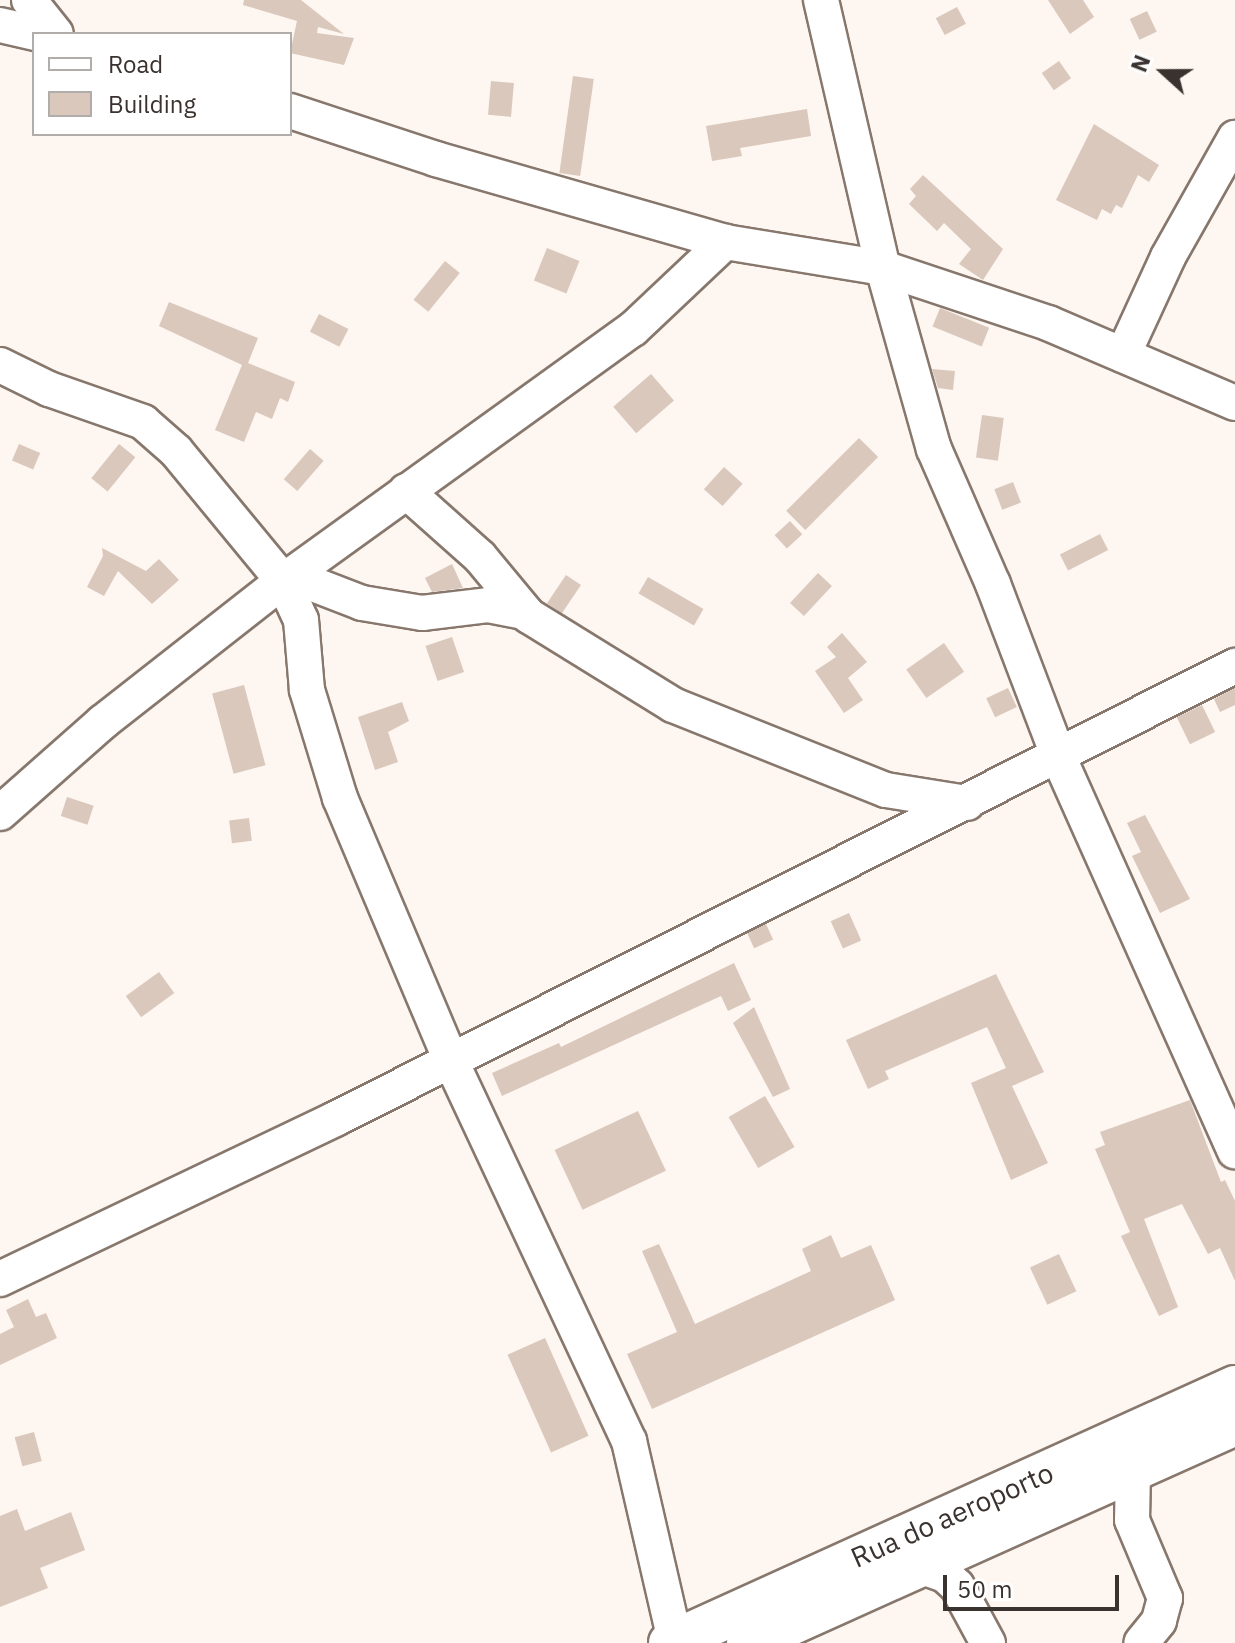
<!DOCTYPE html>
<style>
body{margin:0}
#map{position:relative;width:1235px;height:1643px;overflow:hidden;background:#fdf6f1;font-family:"IBM Plex Sans",sans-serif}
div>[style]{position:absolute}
.building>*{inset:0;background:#dac8bc;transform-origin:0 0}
.roads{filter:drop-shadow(2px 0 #87776c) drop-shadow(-2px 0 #87776c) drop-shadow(0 2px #87776c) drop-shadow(0 -2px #87776c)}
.minor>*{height:34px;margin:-17px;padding:0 17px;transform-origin:17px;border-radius:17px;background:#fff}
.major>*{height:42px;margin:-21px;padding:0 21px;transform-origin:21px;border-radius:21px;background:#fff}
span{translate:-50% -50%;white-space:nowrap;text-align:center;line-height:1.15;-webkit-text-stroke:8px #fff;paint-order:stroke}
.street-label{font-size:28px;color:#39322e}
.legend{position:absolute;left:32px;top:32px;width:260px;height:104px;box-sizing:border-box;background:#fff;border:2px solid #b0adab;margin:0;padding:10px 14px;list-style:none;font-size:24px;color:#39322e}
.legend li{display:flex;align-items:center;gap:16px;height:40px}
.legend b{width:40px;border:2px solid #b0adab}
.north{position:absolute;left:1123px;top:32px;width:80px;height:80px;-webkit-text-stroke:6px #fff;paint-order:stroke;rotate:291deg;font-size:22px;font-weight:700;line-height:32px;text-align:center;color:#39322e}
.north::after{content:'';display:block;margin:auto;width:28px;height:36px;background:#39322e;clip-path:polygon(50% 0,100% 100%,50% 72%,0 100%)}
.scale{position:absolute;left:943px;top:1575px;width:176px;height:36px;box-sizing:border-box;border:4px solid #39322e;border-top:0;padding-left:10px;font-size:24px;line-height:28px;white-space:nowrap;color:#39322e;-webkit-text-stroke:6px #fff;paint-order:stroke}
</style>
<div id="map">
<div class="building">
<i style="clip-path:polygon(244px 0,301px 0,344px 34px,318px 27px,317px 33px,354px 38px,344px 65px,290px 53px,297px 21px,243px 5px)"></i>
<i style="clip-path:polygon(1048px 0,1083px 0,1094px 17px,1070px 34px)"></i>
<i style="left:957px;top:7px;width:19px;height:24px;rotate:62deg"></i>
<i style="left:1147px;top:11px;width:23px;height:19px;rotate:65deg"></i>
<i style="left:1059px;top:61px;width:21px;height:21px;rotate:55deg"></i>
<i style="left:573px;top:76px;width:21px;height:98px;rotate:8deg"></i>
<i style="left:491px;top:81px;width:23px;height:34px;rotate:5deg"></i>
<i style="clip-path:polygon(807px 109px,811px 136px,740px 148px,742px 156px,712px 161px,706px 126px)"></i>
<i style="clip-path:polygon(1094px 124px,1159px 165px,1149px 182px,1138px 175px,1122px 208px,1116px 205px,1111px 214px,1102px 209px,1097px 220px,1056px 200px)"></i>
<i style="clip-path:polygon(923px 175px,1003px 249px,983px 280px,959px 264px,971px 249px,944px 223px,937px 231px,909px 204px,916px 196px,910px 189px)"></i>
<i style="left:547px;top:248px;width:35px;height:35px;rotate:22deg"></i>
<i style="left:445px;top:261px;width:19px;height:50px;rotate:39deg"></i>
<i style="clip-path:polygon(169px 302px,258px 338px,248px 363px,295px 382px,288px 402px,280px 398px,272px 419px,256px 412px,244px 442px,215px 430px,242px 365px,159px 326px)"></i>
<i style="left:940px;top:308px;width:53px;height:20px;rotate:22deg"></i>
<i style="left:319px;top:314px;width:33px;height:20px;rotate:27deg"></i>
<i style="clip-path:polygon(932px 369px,955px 371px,953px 390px,938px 388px)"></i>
<i style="left:651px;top:374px;width:35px;height:50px;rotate:49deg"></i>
<i style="left:982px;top:415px;width:22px;height:43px;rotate:8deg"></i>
<i style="left:859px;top:438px;width:27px;height:103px;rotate:45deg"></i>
<i style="left:19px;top:444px;width:23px;height:18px;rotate:23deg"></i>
<i style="left:119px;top:444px;width:21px;height:44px;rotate:39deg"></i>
<i style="left:310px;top:449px;width:18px;height:40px;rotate:41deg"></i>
<i style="left:724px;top:467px;width:25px;height:30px;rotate:42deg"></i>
<i style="left:1013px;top:482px;width:22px;height:20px;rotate:69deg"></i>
<i style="left:790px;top:521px;width:18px;height:21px;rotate:47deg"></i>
<i style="left:1100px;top:534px;width:18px;height:45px;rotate:63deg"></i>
<i style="clip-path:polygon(102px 548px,146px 571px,159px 559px,179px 580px,152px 604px,118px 571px,104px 596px,87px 587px,103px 556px)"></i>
<i style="clip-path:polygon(452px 564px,463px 588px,432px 592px,425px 578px)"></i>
<i style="left:818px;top:573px;width:19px;height:41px;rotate:43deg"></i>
<i style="left:566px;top:575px;width:18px;height:34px;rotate:34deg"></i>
<i style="left:648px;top:577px;width:64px;height:19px;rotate:30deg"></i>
<i style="clip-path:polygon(842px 633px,867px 662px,848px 678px,863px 700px,844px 713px,815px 671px,836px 657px,827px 647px)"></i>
<i style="left:452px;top:637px;width:37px;height:28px;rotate:71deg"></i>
<i style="left:944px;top:643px;width:35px;height:46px;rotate:55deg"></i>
<i style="left:244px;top:685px;width:83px;height:33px;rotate:75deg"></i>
<i style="left:1008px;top:688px;width:21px;height:24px;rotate:65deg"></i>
<i style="clip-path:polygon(1235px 688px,1235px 705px,1220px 712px,1214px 699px)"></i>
<i style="clip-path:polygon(402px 702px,409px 721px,388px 732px,398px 762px,375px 770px,358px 717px)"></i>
<i style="left:1202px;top:705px;width:30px;height:28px;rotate:64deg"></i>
<i style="left:67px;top:797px;width:28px;height:20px;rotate:18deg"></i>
<i style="clip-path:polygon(1145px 815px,1190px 899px,1160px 913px,1132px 856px,1141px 852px,1127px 823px)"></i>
<i style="left:249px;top:818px;width:23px;height:20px;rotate:83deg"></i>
<i style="left:849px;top:913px;width:30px;height:20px;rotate:66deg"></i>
<i style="left:766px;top:924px;width:17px;height:21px;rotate:65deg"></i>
<i style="clip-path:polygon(734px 963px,751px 1000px,728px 1011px,721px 996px,502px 1096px,492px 1073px,559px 1043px,561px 1047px)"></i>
<i style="left:159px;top:972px;width:26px;height:41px;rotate:54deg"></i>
<i style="clip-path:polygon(996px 974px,1044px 1072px,1012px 1086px,1048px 1163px,1011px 1180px,971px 1083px,1006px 1068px,987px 1027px,885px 1071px,889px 1079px,868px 1089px,846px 1040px)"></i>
<i style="clip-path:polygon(754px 1007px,790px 1089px,773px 1097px,733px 1023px)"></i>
<i style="left:765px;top:1096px;width:59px;height:42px;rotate:60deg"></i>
<i style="clip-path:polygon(1190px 1100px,1221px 1182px,1225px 1180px,1235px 1201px,1235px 1281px,1220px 1248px,1208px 1254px,1182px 1204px,1144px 1219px,1178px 1307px,1159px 1316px,1121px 1236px,1130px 1232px,1095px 1149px,1105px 1145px,1100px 1132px)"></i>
<i style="left:638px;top:1111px;width:66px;height:92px;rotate:65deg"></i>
<i style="clip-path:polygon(831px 1235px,841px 1258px,871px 1245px,895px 1300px,652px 1409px,627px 1354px,677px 1332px,642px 1251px,659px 1244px,695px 1324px,811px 1271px,802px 1249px)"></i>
<i style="left:1059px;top:1254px;width:41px;height:32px;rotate:65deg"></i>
<i style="clip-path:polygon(28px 1299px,36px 1317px,46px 1313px,57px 1338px,0 1365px,0 1334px,14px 1327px,6px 1310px)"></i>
<i style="left:545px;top:1338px;width:107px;height:41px;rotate:66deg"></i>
<i style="left:34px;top:1432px;width:30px;height:20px;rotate:75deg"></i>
<i style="clip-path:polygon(17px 1509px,25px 1531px,71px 1512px,85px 1550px,40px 1568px,48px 1588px,0 1607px,0 1516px)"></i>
</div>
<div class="roads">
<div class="minor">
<i style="left:29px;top:0;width:43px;rotate:51.5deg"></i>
<i style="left:821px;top:0;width:275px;rotate:77deg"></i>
<i style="left:883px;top:268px;width:188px;rotate:74.3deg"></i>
<i style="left:934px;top:449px;width:147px;rotate:66.4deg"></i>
<i style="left:993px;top:584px;width:186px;rotate:69.2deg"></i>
<i style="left:1059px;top:758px;width:431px;rotate:65.9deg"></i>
<i style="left:0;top:25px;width:39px;rotate:13deg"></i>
<i style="left:290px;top:111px;width:154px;rotate:18.2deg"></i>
<i style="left:436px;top:159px;width:301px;rotate:16deg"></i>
<i style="left:725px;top:242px;width:160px;rotate:9.3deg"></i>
<i style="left:883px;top:268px;width:174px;rotate:18.4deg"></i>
<i style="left:1048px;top:323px;width:203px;rotate:23.2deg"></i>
<i style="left:1123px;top:355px;width:108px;rotate:-65.3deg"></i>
<i style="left:1168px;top:257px;width:137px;rotate:-60.6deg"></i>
<i style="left:0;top:365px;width:55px;rotate:26.1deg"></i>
<i style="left:49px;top:389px;width:100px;rotate:19.3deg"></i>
<i style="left:143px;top:422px;width:44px;rotate:41.3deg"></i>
<i style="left:176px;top:451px;width:168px;rotate:50.5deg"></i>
<i style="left:283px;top:581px;width:43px;rotate:65.2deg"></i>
<i style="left:301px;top:620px;width:70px;rotate:85.1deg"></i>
<i style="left:307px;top:690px;width:113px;rotate:73deg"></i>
<i style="left:340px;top:798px;width:283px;rotate:67.1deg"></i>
<i style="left:450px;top:1059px;width:422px;rotate:64.9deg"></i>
<i style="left:629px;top:1441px;width:204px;rotate:77deg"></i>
<i style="left:406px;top:491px;width:99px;rotate:41.7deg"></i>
<i style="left:480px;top:557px;width:77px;rotate:50.3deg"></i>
<i style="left:529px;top:616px;width:169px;rotate:31.7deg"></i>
<i style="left:673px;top:705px;width:229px;rotate:21.8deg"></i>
<i style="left:886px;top:790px;width:82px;rotate:9.1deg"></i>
<i style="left:292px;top:576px;width:75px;rotate:21.1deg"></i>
<i style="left:362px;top:603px;width:61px;rotate:9.5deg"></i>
<i style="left:422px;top:613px;width:66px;rotate:-6.9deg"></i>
<i style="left:488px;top:605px;width:38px;rotate:11deg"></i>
<i style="left:0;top:813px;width:137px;rotate:-41.5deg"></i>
<i style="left:103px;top:722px;width:229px;rotate:-38.1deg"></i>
<i style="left:283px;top:581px;width:431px;rotate:-35.8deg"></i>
<i style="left:633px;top:329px;width:127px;rotate:-43.4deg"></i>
<i style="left:0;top:1279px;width:371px;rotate:-25.5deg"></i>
<i style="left:335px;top:1119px;width:1008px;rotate:-26.72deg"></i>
<i style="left:1133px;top:1470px;width:50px;rotate:91.1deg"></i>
<i style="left:1132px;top:1520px;width:85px;rotate:67.1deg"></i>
<i style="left:1165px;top:1598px;width:24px;rotate:105deg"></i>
<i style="left:1159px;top:1621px;width:28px;rotate:129deg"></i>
<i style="left:919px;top:1566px;width:28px;rotate:19deg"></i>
<i style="left:945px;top:1575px;width:16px;rotate:43deg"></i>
<i style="left:957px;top:1586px;width:65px;rotate:61.5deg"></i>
</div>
<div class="major">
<i style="left:670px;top:1643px;width:620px;rotate:-24.38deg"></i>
<i style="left:748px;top:1643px;width:534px;rotate:-24.21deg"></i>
</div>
</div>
<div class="street-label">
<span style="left:952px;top:1515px;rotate:-24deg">Rua do aeroporto</span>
</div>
<ul class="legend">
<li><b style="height:10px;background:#fff"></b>Road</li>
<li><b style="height:22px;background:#dac8bc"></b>Building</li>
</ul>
<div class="north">N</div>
<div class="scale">50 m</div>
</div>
